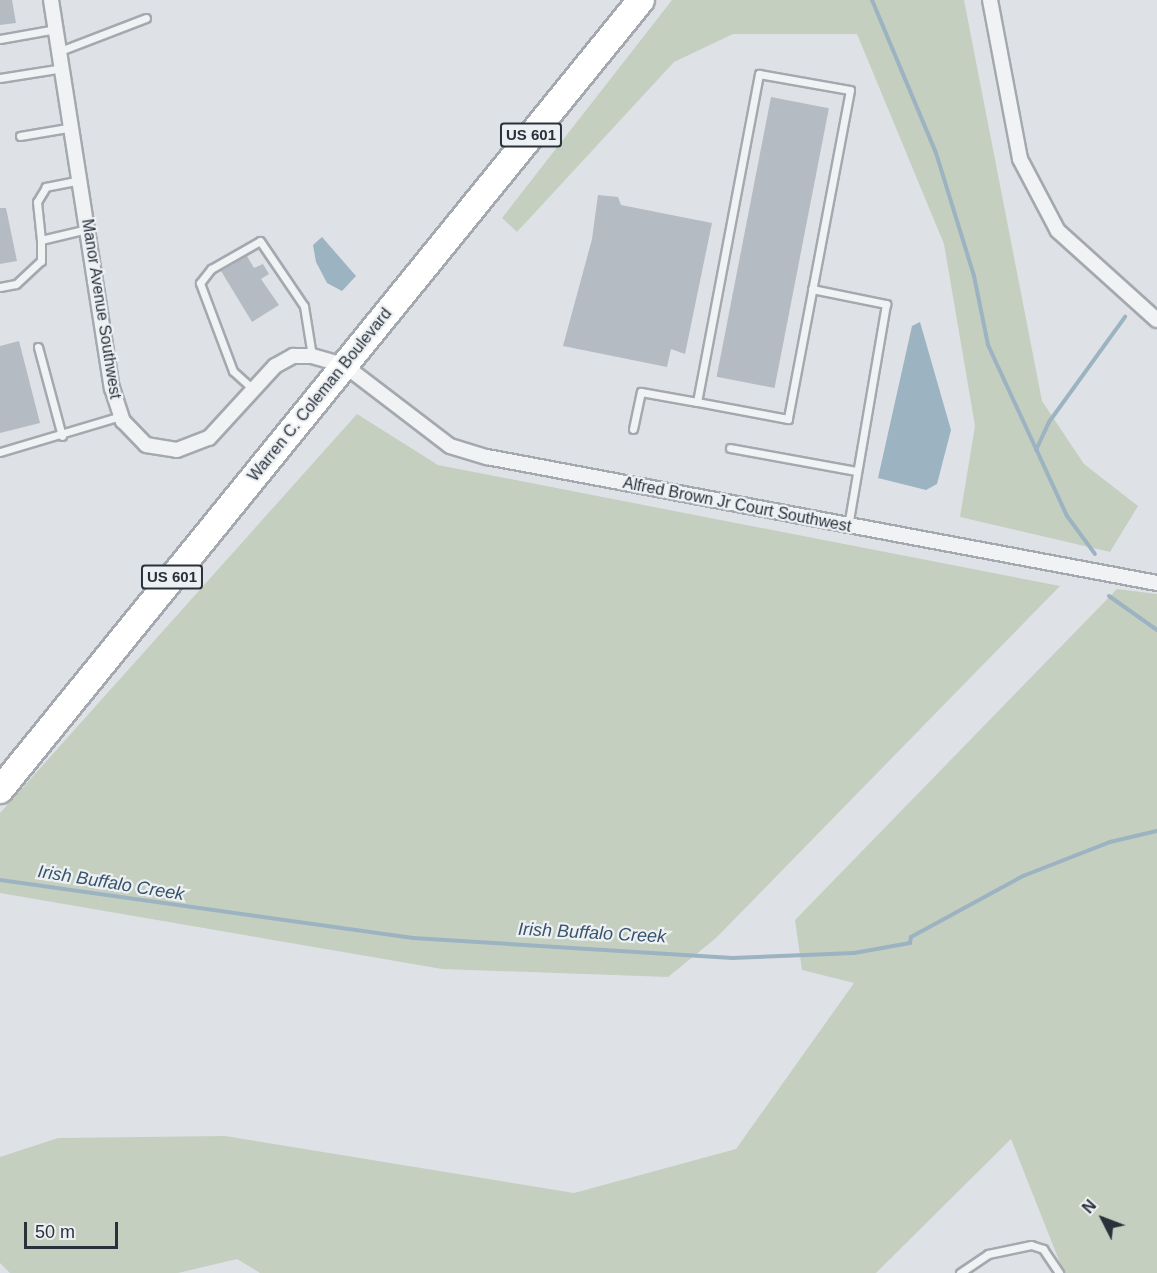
<!DOCTYPE html>
<style>
body{margin:0}
#map{position:relative;width:1157px;height:1273px;overflow:hidden;background:#dee2e6;font-family:Arial,sans-serif}
div>[style]{position:absolute}
.green>*{inset:0;background:#c5cfc0}
.water>*{inset:0;background:#9cb3c2}
.stream>*{height:4px;margin:-2px;padding:0 2px;transform-origin:2px;border-radius:2px;background:#9cb3c2}
.building>*{inset:0;background:#b5bbc2;transform-origin:0 0}
.roads{filter:drop-shadow(2px 0 #a4a9af) drop-shadow(-2px 0 #a4a9af) drop-shadow(0 2px #a4a9af) drop-shadow(0 -2px #a4a9af)}
.lane>*{height:7px;margin:-3.5px;padding:0 3.5px;transform-origin:3.5px;border-radius:3.5px;background:#f0f2f4}
.street>*{height:14px;margin:-7px;padding:0 7px;transform-origin:7px;border-radius:7px;background:#f0f2f4}
.highway>*{height:26px;margin:-13px;padding:0 13px;transform-origin:13px;border-radius:13px;background:#fff}
span{translate:-50% -50%;white-space:nowrap;text-align:center;line-height:1.15;-webkit-text-stroke:4.5px #edf0f3;paint-order:stroke}
.shield-label span{padding:2px 4px;background:#edf0f3;border:2px solid;border-radius:4px;-webkit-text-stroke-width:0}
.shield-label{font-size:15px;color:#29313b;font-weight:700}
.street-label{font-size:16px;color:#29313b}
.water-label{font-size:18px;color:#37536a;font-style:italic}
.north{position:absolute;left:1073px;top:1189px;width:60px;height:60px;-webkit-text-stroke:4px #edf0f3;paint-order:stroke;rotate:312deg;font-size:16px;font-weight:700;line-height:24px;text-align:center;color:#29313b}
.north::after{content:'';display:block;margin:auto;width:21px;height:27px;background:#29313b;clip-path:polygon(50% 0,100% 100%,50% 72%,0 100%)}
.scale{position:absolute;left:24px;top:1222px;width:94px;height:27px;box-sizing:border-box;border:3px solid #29313b;border-top:0;padding-left:8px;font-size:18px;line-height:21px;white-space:nowrap;color:#29313b;-webkit-text-stroke:4px #edf0f3;paint-order:stroke}
</style>
<div id="map">
<div class="green">
<i style="clip-path:polygon(672px 0,964px 0,1042px 401px,1084px 464px,1138px 506px,1110px 552px,960px 517px,975px 426px,944px 244px,857px 34px,733px 34px,674px 62px,517px 232px,502px 218px)"></i>
<i style="clip-path:polygon(357px 414px,438px 465px,1060px 586px,716px 938px,668px 977px,442px 969px,0 893px,0 813px)"></i>
<i style="clip-path:polygon(1117px 589px,1157px 594px,1157px 1273px,1064px 1273px,1011px 1139px,876px 1273px,260px 1273px,237px 1259px,178px 1273px,10px 1273px,0 1263px,0 1157px,58px 1138px,225px 1136px,574px 1193px,736px 1149px,854px 983px,802px 970px,795px 920px)"></i>
</div>
<div class="water">
<i style="clip-path:polygon(322px 237px,356px 276px,342px 291px,327px 283px,316px 262px,313px 245px)"></i>
<i style="clip-path:polygon(920px 322px,951px 430px,937px 484px,926px 490px,878px 478px,912px 326px)"></i>
</div>
<div class="stream">
<i style="left:872px;top:0;width:166px;rotate:67.3deg"></i>
<i style="left:936px;top:153px;width:129px;rotate:72.8deg"></i>
<i style="left:974px;top:276px;width:70px;rotate:78.5deg"></i>
<i style="left:988px;top:345px;width:188px;rotate:65.2deg"></i>
<i style="left:1067px;top:516px;width:47px;rotate:53.6deg"></i>
<i style="left:1036px;top:450px;width:31px;rotate:-65deg"></i>
<i style="left:1049px;top:422px;width:130px;rotate:-54.1deg"></i>
<i style="left:1109px;top:596px;width:59px;rotate:35.3deg"></i>
<i style="left:0;top:880px;width:417px;rotate:8deg"></i>
<i style="left:413px;top:938px;width:320px;rotate:3.6deg"></i>
<i style="left:732px;top:958px;width:122px;rotate:-2.3deg"></i>
<i style="left:854px;top:953px;width:57px;rotate:-10.1deg"></i>
<i style="left:910px;top:943px;width:6px;rotate:-81deg"></i>
<i style="left:911px;top:937px;width:128px;rotate:-28.6deg"></i>
<i style="left:1023px;top:876px;width:93px;rotate:-21.3deg"></i>
<i style="left:1110px;top:842px;width:48px;rotate:-13.2deg"></i>
</div>
<div class="building">
<i style="clip-path:polygon(0 0,12px 0,16px 23px,0 25px)"></i>
<i style="left:771px;top:97px;width:59px;height:285px;rotate:11deg"></i>
<i style="clip-path:polygon(598px 195px,618px 197px,621px 205px,712px 223px,685px 354px,671px 349px,667px 367px,563px 346px,592px 239px)"></i>
<i style="clip-path:polygon(0 208px,6px 208px,17px 261px,0 264px)"></i>
<i style="clip-path:polygon(247px 256px,254px 268px,263px 264px,269px 274px,261px 279px,279px 305px,252px 322px,221px 271px)"></i>
<i style="clip-path:polygon(19px 341px,40px 423px,0 433px,0 346px)"></i>
</div>
<div class="roads">
<div class="lane">
<i style="left:0;top:39px;width:57px;rotate:-10.1deg"></i>
<i style="left:60px;top:51px;width:92px;rotate:-21deg"></i>
<i style="left:759px;top:74px;width:92px;rotate:10deg"></i>
<i style="left:850px;top:90px;width:335px;rotate:100.7deg"></i>
<i style="left:788px;top:419px;width:93px;rotate:-169.4deg"></i>
<i style="left:697px;top:402px;width:334px;rotate:-79.3deg"></i>
<i style="left:0;top:78px;width:64px;rotate:-9deg"></i>
<i style="left:20px;top:136px;width:54px;rotate:-9.6deg"></i>
<i style="left:81px;top:180px;width:36px;rotate:169deg"></i>
<i style="left:46px;top:187px;width:17px;rotate:121deg"></i>
<i style="left:37px;top:202px;width:38px;rotate:84deg"></i>
<i style="left:41px;top:240px;width:47px;rotate:-13.4deg"></i>
<i style="left:0;top:287px;width:16px;rotate:-11deg"></i>
<i style="left:16px;top:284px;width:34px;rotate:-43deg"></i>
<i style="left:41px;top:261px;width:21px;rotate:-90deg"></i>
<i style="left:812px;top:289px;width:76px;rotate:11.5deg"></i>
<i style="left:886px;top:304px;width:225px;rotate:99.7deg"></i>
<i style="left:38px;top:347px;width:92px;rotate:74.9deg"></i>
<i style="left:254px;top:390px;width:28px;rotate:-138deg"></i>
<i style="left:233px;top:371px;width:94px;rotate:-110.6deg"></i>
<i style="left:200px;top:283px;width:18px;rotate:-52deg"></i>
<i style="left:211px;top:269px;width:56px;rotate:-29.7deg"></i>
<i style="left:260px;top:241px;width:78px;rotate:55.9deg"></i>
<i style="left:304px;top:306px;width:51px;rotate:80.9deg"></i>
<i style="left:633px;top:429px;width:38px;rotate:-78deg"></i>
<i style="left:641px;top:392px;width:57px;rotate:10.1deg"></i>
<i style="left:730px;top:448px;width:129px;rotate:10.3deg"></i>
<i style="left:0;top:452px;width:126px;rotate:-16.6deg"></i>
<i style="left:960px;top:1273px;width:34px;rotate:-34deg"></i>
<i style="left:988px;top:1254px;width:44px;rotate:-11.8deg"></i>
<i style="left:1031px;top:1245px;width:13px;rotate:18deg"></i>
<i style="left:1043px;top:1249px;width:29px;rotate:56deg"></i>
</div>
<div class="street">
<i style="left:51px;top:0;width:393px;rotate:81.1deg"></i>
<i style="left:112px;top:388px;width:35px;rotate:72deg"></i>
<i style="left:123px;top:421px;width:33px;rotate:46deg"></i>
<i style="left:146px;top:445px;width:31px;rotate:9deg"></i>
<i style="left:177px;top:450px;width:34px;rotate:-21deg"></i>
<i style="left:209px;top:438px;width:98px;rotate:-47.5deg"></i>
<i style="left:275px;top:366px;width:21px;rotate:-29deg"></i>
<i style="left:293px;top:356px;width:19px"></i>
<i style="left:312px;top:356px;width:33px;rotate:16deg"></i>
<i style="left:344px;top:365px;width:133px;rotate:37.4deg"></i>
<i style="left:450px;top:446px;width:39px;rotate:17deg"></i>
<i style="left:487px;top:457px;width:682px;rotate:10.65deg"></i>
<i style="left:990px;top:0;width:162px;rotate:79.3deg"></i>
<i style="left:1020px;top:159px;width:81px;rotate:62.2deg"></i>
<i style="left:1058px;top:231px;width:133px;rotate:42deg"></i>
</div>
<div class="highway">
<i style="left:0;top:790px;width:1017px;rotate:-50.94deg"></i>
</div>
</div>
<div class="shield-label">
<span style="left:531px;top:135px">US 601</span>
<span style="left:172px;top:577px">US 601</span>
</div>
<div class="street-label">
<span style="left:101px;top:309px;rotate:81deg">Manor Avenue Southwest</span>
<span style="left:320px;top:395px;rotate:-51deg">Warren C. Coleman Boulevard</span>
<span style="left:737px;top:505px;rotate:11deg">Alfred Brown Jr Court Southwest</span>
</div>
<div class="water-label">
<span style="left:111px;top:883px;rotate:9deg">Irish Buffalo Creek</span>
<span style="left:592px;top:933px;rotate:3deg">Irish Buffalo Creek</span>
</div>
<div class="north">N</div>
<div class="scale">50 m</div>
</div>
